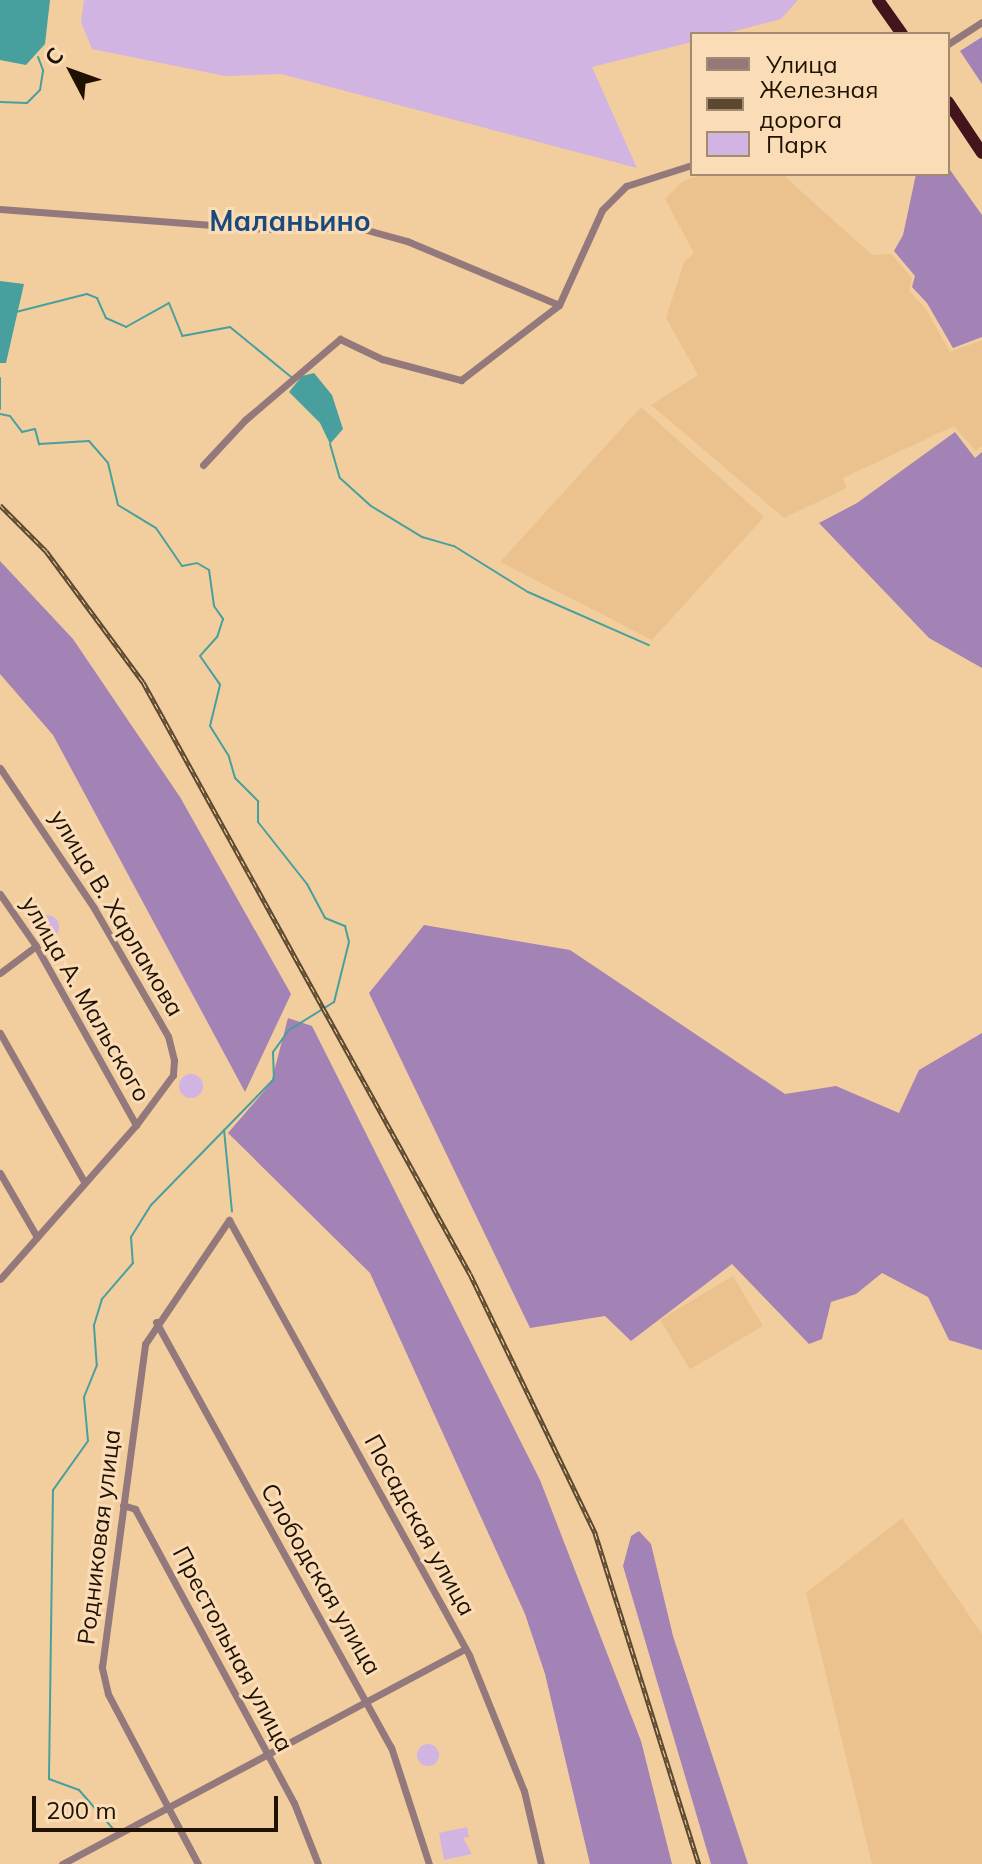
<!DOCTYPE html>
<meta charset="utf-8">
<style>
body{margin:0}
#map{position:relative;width:982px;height:1864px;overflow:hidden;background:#f2ce9f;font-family:Mulish,sans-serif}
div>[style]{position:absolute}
.built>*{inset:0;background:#ebc28e;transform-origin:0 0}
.green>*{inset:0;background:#d1b4e1}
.round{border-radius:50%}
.forest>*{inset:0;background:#a382b6}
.water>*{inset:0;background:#48a09e}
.stream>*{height:2px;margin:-1px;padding:0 1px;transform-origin:1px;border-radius:1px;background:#48a09e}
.street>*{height:7px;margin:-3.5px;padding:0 3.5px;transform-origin:3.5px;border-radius:3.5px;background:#93797b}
.highway>*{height:12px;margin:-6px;padding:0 6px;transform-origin:6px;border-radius:6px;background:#43141c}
.rail>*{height:5px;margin-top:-2.5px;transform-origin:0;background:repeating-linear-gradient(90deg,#fadcb7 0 6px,#5c482f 0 12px);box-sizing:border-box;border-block:2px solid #5c482f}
span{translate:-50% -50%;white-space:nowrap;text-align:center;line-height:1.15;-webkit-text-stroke:6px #fadcb7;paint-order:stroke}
.street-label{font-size:24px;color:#1f1202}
.quarter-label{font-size:28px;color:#1a497c;font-weight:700}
.legend{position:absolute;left:690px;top:32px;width:260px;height:144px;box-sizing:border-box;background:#fadcb7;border:2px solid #a28b6f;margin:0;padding:10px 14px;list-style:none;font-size:24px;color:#1f1202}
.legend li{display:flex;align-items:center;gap:16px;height:40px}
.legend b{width:40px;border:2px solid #a28b6f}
.north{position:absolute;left:32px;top:32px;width:80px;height:80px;-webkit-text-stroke:6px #fadcb7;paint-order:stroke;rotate:311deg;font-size:22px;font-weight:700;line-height:32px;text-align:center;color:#1f1202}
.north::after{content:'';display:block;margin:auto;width:28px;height:36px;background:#1f1202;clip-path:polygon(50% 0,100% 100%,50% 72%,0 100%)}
.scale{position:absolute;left:32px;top:1796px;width:246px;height:36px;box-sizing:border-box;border:4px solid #1f1202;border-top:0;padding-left:10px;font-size:24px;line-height:28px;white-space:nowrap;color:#1f1202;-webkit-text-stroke:6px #fadcb7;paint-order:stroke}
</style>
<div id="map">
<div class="built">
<i style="clip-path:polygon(702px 174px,782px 174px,872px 255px,891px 254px,912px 278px,909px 291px,926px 309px,950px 352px,982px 340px,982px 446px,976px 451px,954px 426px,843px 478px,847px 488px,784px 518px,651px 405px,698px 375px,666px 318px,684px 262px,694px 253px,665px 199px,682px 182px)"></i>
<i style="clip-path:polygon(641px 407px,764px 517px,652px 640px,500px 562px)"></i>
<i style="left:733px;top:1276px;width:58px;height:85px;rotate:59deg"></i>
<i style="clip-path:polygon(902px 1518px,982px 1634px,982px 1864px,872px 1864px,806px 1593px)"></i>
</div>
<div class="green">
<i style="clip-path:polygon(84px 0,798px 0,781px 19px,723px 34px,692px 34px,692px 42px,592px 67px,637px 168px,281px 74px,225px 76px,92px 49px,81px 22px)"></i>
<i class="round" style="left:35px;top:915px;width:24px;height:24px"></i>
<i class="round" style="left:179px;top:1074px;width:24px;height:24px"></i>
<i class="round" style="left:417px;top:1744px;width:22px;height:22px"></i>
<i style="clip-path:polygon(467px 1827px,469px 1837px,463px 1838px,472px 1854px,444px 1860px,439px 1833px)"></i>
</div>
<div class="forest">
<i style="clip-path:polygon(982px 37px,982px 84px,960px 51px)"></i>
<i style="clip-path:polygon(948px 167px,982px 215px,982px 337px,953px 348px,927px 303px,912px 287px,915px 276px,894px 251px,903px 235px,916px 174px,948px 174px)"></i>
<i style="clip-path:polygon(955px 432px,975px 458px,982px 452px,982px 668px,929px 638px,819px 523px,857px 503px)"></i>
<i style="clip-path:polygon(0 561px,73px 639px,180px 797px,291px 994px,245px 1092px,53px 735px,0 674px)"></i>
<i style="clip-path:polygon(424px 925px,570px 950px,785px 1094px,836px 1086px,899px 1113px,919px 1070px,982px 1033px,982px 1350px,949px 1340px,928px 1297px,882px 1273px,856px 1294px,831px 1302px,822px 1339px,809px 1344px,732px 1264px,631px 1341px,605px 1316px,530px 1328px,369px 993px)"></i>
<i style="clip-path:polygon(288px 1018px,312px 1026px,540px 1480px,641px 1741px,672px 1864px,590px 1864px,545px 1674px,525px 1614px,370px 1273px,228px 1133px,271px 1083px)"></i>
<i style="clip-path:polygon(639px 1531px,651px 1544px,673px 1636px,748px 1864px,711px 1864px,623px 1566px,631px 1536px)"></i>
</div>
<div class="water">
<i style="clip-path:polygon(0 0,50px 0,45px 44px,26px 65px,0 60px)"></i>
<i style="clip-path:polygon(0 281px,24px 284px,6px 363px,0 363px)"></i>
<i style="clip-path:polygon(314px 373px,332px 395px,343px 429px,330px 444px,320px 423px,289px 392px,302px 376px)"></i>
</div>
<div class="stream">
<i style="left:0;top:102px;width:27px;rotate:2deg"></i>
<i style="left:27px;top:103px;width:18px;rotate:-45deg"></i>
<i style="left:40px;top:90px;width:20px;rotate:-81deg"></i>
<i style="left:43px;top:70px;width:14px;rotate:-111deg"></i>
<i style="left:16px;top:312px;width:73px;rotate:-14.2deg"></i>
<i style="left:87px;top:294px;width:11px;rotate:22deg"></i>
<i style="left:97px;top:298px;width:22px;rotate:66deg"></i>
<i style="left:106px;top:318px;width:22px;rotate:24deg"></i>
<i style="left:126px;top:327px;width:49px;rotate:-29.2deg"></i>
<i style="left:169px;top:303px;width:35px;rotate:68deg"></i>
<i style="left:182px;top:336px;width:49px;rotate:-10.6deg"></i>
<i style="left:230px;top:327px;width:79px;rotate:39.3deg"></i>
<i style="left:0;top:378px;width:31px;rotate:90deg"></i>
<i style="left:0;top:414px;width:10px;rotate:11deg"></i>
<i style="left:10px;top:416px;width:20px;rotate:53deg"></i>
<i style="left:22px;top:432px;width:13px;rotate:-13deg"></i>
<i style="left:35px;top:429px;width:16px;rotate:75deg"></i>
<i style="left:39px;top:444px;width:50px;rotate:-3.4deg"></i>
<i style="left:89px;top:441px;width:29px;rotate:49deg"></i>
<i style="left:108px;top:463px;width:43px;rotate:76.6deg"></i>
<i style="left:118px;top:505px;width:44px;rotate:31.2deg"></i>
<i style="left:156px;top:528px;width:46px;rotate:55.6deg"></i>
<i style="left:182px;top:566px;width:15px;rotate:-11deg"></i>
<i style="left:197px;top:563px;width:14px;rotate:30deg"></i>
<i style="left:209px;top:570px;width:36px;rotate:82deg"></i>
<i style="left:214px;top:606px;width:16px;rotate:55deg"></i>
<i style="left:223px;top:619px;width:19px;rotate:108deg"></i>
<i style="left:217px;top:637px;width:25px;rotate:132deg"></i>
<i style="left:200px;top:656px;width:35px;rotate:55deg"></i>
<i style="left:220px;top:685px;width:42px;rotate:103.7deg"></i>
<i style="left:210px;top:726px;width:36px;rotate:58deg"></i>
<i style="left:229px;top:757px;width:22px;rotate:74deg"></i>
<i style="left:235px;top:778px;width:33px;rotate:45deg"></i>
<i style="left:258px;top:801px;width:21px;rotate:90deg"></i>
<i style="left:258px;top:822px;width:79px;rotate:51.7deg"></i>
<i style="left:307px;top:884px;width:38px;rotate:62deg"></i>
<i style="left:325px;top:918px;width:22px;rotate:22deg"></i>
<i style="left:345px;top:926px;width:16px;rotate:76deg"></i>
<i style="left:349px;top:942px;width:62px;rotate:104deg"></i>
<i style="left:334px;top:1002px;width:53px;rotate:148.1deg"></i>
<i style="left:289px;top:1030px;width:27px;rotate:126deg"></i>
<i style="left:273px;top:1052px;width:27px;rotate:88deg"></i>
<i style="left:274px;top:1079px;width:176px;rotate:134.3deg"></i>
<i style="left:151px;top:1205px;width:38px;rotate:122deg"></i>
<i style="left:131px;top:1237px;width:26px;rotate:86deg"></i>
<i style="left:133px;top:1263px;width:48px;rotate:130.7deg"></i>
<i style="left:102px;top:1299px;width:28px;rotate:107deg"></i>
<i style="left:94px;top:1326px;width:39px;rotate:86deg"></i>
<i style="left:97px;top:1365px;width:35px;rotate:112deg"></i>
<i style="left:84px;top:1397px;width:44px;rotate:84.8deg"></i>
<i style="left:88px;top:1441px;width:60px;rotate:125.5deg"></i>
<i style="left:53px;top:1490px;width:289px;rotate:90.8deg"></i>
<i style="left:49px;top:1779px;width:32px;rotate:20deg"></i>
<i style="left:79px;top:1790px;width:53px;rotate:48.8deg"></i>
<i style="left:330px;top:444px;width:35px;rotate:74deg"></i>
<i style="left:340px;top:478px;width:42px;rotate:42.1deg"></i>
<i style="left:371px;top:506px;width:60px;rotate:31.3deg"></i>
<i style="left:422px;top:537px;width:33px;rotate:16deg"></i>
<i style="left:454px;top:546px;width:87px;rotate:31.9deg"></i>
<i style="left:528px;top:592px;width:132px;rotate:23.7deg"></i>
<i style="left:224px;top:1130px;width:82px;rotate:84.4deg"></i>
</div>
<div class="street">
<i style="left:948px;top:44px;width:40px;rotate:-32.9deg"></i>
<i style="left:0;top:209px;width:269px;rotate:4.3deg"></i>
<i style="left:268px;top:229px;width:88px;rotate:-1.3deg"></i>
<i style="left:356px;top:227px;width:53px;rotate:15.4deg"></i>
<i style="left:407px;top:241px;width:165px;rotate:22.8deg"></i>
<i style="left:203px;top:465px;width:62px;rotate:-47deg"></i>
<i style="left:245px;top:420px;width:125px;rotate:-40.5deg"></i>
<i style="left:340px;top:339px;width:47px;rotate:25.5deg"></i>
<i style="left:382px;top:359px;width:82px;rotate:14.9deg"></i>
<i style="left:461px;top:380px;width:123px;rotate:-37.4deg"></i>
<i style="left:559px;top:305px;width:104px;rotate:-65.6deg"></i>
<i style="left:602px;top:210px;width:34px;rotate:-45deg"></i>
<i style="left:626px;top:186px;width:69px;rotate:-17.7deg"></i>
<i style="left:0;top:768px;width:169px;rotate:56.1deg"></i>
<i style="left:94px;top:908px;width:148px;rotate:60deg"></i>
<i style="left:168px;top:1036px;width:25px;rotate:76deg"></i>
<i style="left:174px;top:1060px;width:15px;rotate:94deg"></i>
<i style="left:173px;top:1075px;width:62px;rotate:126.5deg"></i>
<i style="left:136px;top:1125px;width:205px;rotate:131.4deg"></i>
<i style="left:0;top:894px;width:63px;rotate:55.3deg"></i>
<i style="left:36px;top:946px;width:205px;rotate:60.8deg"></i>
<i style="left:0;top:973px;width:45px;rotate:-36.9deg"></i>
<i style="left:0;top:1033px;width:172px;rotate:60.5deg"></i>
<i style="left:0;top:1173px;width:74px;rotate:60deg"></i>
<i style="left:156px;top:1322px;width:486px;rotate:61.1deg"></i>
<i style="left:391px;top:1747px;width:123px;rotate:72deg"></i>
<i style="left:123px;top:1505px;width:13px;rotate:18deg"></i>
<i style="left:135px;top:1509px;width:334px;rotate:61.6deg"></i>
<i style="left:294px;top:1803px;width:66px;rotate:68.5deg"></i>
<i style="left:62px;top:1864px;width:456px;rotate:-28.1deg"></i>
<i style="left:198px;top:1864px;width:192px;rotate:-117.9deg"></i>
<i style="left:108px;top:1694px;width:28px;rotate:-103deg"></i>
<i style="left:102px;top:1667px;width:326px;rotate:-82.4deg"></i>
<i style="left:145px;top:1344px;width:150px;rotate:-55.9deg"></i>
<i style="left:229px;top:1220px;width:497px;rotate:61.1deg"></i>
<i style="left:469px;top:1655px;width:147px;rotate:68deg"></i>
<i style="left:524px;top:1791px;width:75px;rotate:76.9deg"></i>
</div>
<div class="highway">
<i style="left:878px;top:0;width:42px;rotate:54.8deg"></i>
<i style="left:948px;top:102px;width:61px;rotate:56.3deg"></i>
</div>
<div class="rail">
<i style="left:0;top:505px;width:65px;rotate:45deg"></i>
<i style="left:46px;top:551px;width:163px;rotate:53.5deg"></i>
<i style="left:143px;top:682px;width:676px;rotate:61.09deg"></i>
<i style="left:470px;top:1274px;width:288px;rotate:64.2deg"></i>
<i style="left:595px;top:1533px;width:347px;rotate:72.6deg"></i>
</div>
<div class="street-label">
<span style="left:117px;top:913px;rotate:59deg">улица В. Харламова</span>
<span style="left:86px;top:999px;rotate:60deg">улица А. Мальского</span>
<span style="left:420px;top:1525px;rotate:61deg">Посадская улица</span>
<span style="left:99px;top:1537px;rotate:-83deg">Родниковая улица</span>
<span style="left:321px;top:1579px;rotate:60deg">Слободская улица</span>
<span style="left:233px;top:1649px;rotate:62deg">Престольная улица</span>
</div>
<div class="quarter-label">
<span style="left:290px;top:221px">Маланьино</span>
</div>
<ul class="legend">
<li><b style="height:10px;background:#93797b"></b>Улица</li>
<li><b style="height:10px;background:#5c482f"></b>Железная дорога</li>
<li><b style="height:22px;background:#d1b4e1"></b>Парк</li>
</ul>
<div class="north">С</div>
<div class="scale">200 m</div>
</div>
